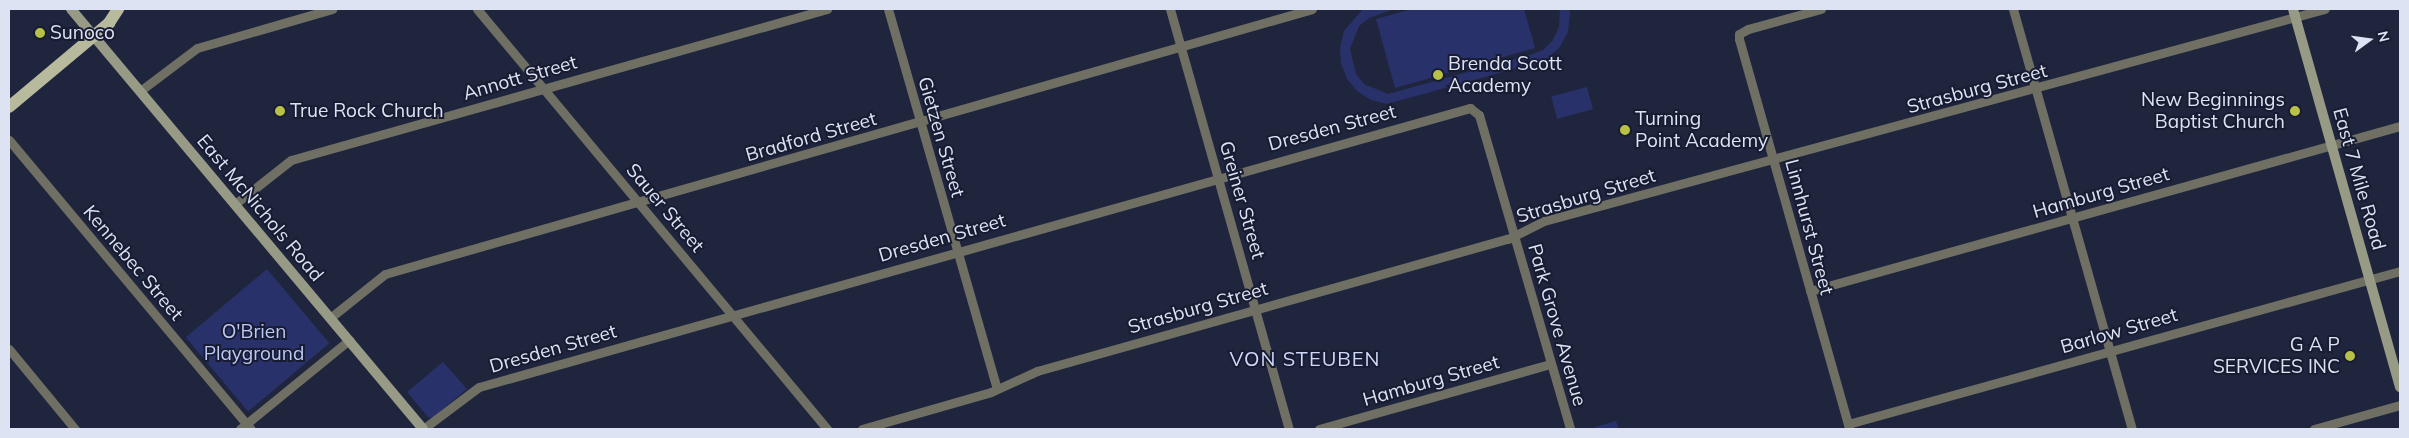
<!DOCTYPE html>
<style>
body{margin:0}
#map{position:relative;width:2409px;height:438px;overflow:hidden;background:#20253e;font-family:Mulish,sans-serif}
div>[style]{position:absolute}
.green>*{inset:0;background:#29316b;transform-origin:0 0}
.street>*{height:9px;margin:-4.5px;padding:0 4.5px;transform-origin:4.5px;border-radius:4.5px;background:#6f7063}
.secondary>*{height:10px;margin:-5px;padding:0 5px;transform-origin:5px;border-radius:5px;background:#979a84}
.primary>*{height:12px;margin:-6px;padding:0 6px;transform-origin:6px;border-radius:6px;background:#b7ba9d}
.dots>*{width:14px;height:14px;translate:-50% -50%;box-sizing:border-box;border:2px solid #171c33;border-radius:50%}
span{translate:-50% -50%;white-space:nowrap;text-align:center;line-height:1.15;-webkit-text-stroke:4px #171c33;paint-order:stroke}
.poi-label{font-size:19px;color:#dee3f4}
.left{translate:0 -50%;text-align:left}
.right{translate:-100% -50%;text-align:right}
.street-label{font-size:19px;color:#dee3f4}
.park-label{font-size:19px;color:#bdc8f4}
.neighbourhood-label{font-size:20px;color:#d0d8f9;letter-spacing:1px}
.frame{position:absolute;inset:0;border:10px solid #dee3f4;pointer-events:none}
.north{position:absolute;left:2344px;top:15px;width:50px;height:50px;-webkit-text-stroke:4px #171c33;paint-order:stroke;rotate:76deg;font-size:14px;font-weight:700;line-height:20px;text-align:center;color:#dee3f4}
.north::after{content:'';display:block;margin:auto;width:18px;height:22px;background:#dee3f4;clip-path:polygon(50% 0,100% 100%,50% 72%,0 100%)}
</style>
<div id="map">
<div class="green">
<i style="clip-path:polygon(1363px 9px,1394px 9px,1369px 18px,1359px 26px,1350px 49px,1356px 74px,1364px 84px,1388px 94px,1530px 55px,1543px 50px,1553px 40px,1559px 27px,1560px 9px,1569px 9px,1570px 14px,1568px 32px,1559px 48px,1546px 60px,1387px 104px,1371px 100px,1357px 91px,1347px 79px,1341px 63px,1340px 47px,1344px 31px)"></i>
<i style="clip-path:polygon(1412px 9px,1524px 9px,1535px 48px,1395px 88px,1376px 19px)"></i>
<i style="left:1587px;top:87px;width:23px;height:37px;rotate:75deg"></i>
<i style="left:267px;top:269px;width:97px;height:106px;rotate:50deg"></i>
<i style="clip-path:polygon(443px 362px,467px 389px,432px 418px,428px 417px,407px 392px)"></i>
<i style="clip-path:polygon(1616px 421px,1619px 429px,1595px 429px,1595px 427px)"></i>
</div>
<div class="street">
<i style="left:477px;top:9px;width:547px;rotate:50.19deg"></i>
<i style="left:888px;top:9px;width:395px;rotate:74deg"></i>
<i style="left:1170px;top:9px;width:437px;rotate:74.2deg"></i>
<i style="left:1821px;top:9px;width:76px;rotate:164.7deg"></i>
<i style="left:1748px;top:29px;width:10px;rotate:151deg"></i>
<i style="left:1739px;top:34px;width:5px;rotate:90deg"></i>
<i style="left:1739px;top:39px;width:405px;rotate:74.2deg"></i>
<i style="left:2013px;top:9px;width:437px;rotate:74.2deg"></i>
<i style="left:140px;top:91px;width:71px;rotate:-37deg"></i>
<i style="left:197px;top:48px;width:141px;rotate:-16.1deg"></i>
<i style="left:9px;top:140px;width:377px;rotate:50.1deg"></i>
<i style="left:235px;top:204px;width:71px;rotate:-38.2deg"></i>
<i style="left:291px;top:160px;width:557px;rotate:-15.73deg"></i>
<i style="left:1810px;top:291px;width:613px;rotate:-15.62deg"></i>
<i style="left:330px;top:318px;width:70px;rotate:-38.7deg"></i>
<i style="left:385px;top:274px;width:964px;rotate:-15.95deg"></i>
<i style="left:9px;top:349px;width:104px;rotate:50.5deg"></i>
<i style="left:1848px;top:424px;width:573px;rotate:-15.49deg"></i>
<i style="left:240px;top:429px;width:141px;rotate:-39.2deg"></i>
<i style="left:423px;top:429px;width:70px;rotate:-36.9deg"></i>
<i style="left:479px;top:387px;width:1030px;rotate:-15.72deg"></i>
<i style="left:1470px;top:108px;width:11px;rotate:38deg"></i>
<i style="left:1479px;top:115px;width:327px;rotate:73.8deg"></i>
<i style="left:862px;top:429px;width:134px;rotate:-16deg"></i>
<i style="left:991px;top:392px;width:51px;rotate:-24.5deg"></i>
<i style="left:1037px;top:371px;width:489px;rotate:-15.7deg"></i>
<i style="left:1508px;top:239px;width:40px;rotate:-26.6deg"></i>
<i style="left:1544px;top:221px;width:809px;rotate:-15.19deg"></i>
<i style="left:1319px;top:429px;width:241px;rotate:-15.7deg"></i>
<i style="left:2314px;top:429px;width:89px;rotate:-15.6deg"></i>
</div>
<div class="secondary">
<i style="left:71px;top:9px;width:548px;rotate:50.03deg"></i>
<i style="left:2293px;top:9px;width:393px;rotate:74.2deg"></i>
</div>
<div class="primary">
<i style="left:9px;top:107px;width:131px;rotate:-40deg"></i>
<i style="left:109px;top:23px;width:17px;rotate:-57deg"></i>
</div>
<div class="dots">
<i style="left:40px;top:33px;background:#b9c046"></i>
<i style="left:1438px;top:75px;background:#b9c046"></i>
<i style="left:280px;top:111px;background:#b9c046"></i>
<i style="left:2295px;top:111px;background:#b9c046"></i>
<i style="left:1625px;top:130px;background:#b9c046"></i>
<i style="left:2350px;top:356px;background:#b9c046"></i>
</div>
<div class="poi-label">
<span class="left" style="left:50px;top:33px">Sunoco</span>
<span class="left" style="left:1448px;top:75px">Brenda Scott<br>Academy</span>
<span class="right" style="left:2285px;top:111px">New Beginnings<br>Baptist Church</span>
<span class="left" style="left:290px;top:111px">True Rock Church</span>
<span class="left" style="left:1635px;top:130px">Turning<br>Point Academy</span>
<span class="right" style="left:2340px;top:356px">G A P<br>SERVICES INC</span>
</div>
<div class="street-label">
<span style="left:520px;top:78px;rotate:-16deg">Annott Street</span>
<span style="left:1977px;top:89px;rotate:-15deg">Strasburg Street</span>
<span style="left:1332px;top:128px;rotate:-15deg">Dresden Street</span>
<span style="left:811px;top:137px;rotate:-16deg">Bradford Street</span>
<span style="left:941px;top:137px;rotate:74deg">Gietzen Street</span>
<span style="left:2359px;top:179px;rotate:74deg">East 7 Mile Road</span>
<span style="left:2101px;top:193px;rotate:-16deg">Hamburg Street</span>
<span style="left:1586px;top:196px;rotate:-17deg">Strasburg Street</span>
<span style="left:1242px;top:200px;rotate:74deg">Greiner Street</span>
<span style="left:260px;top:208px;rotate:50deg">East McNichols Road</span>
<span style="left:665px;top:208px;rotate:50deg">Sauer Street</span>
<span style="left:1809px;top:227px;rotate:75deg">Linnhurst Street</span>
<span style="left:942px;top:238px;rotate:-16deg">Dresden Street</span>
<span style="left:133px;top:263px;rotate:50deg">Kennebec Street</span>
<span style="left:1198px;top:308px;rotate:-16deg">Strasburg Street</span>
<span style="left:1557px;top:325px;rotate:74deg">Park Grove Avenue</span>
<span style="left:2119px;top:331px;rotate:-16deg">Barlow Street</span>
<span style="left:553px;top:349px;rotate:-16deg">Dresden Street</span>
<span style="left:1431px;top:381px;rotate:-16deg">Hamburg Street</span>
</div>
<div class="park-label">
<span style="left:254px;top:343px">O'Brien<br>Playground</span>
</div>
<div class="neighbourhood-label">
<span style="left:1305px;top:358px">VON STEUBEN</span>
</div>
<div class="frame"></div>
<div class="north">N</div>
</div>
